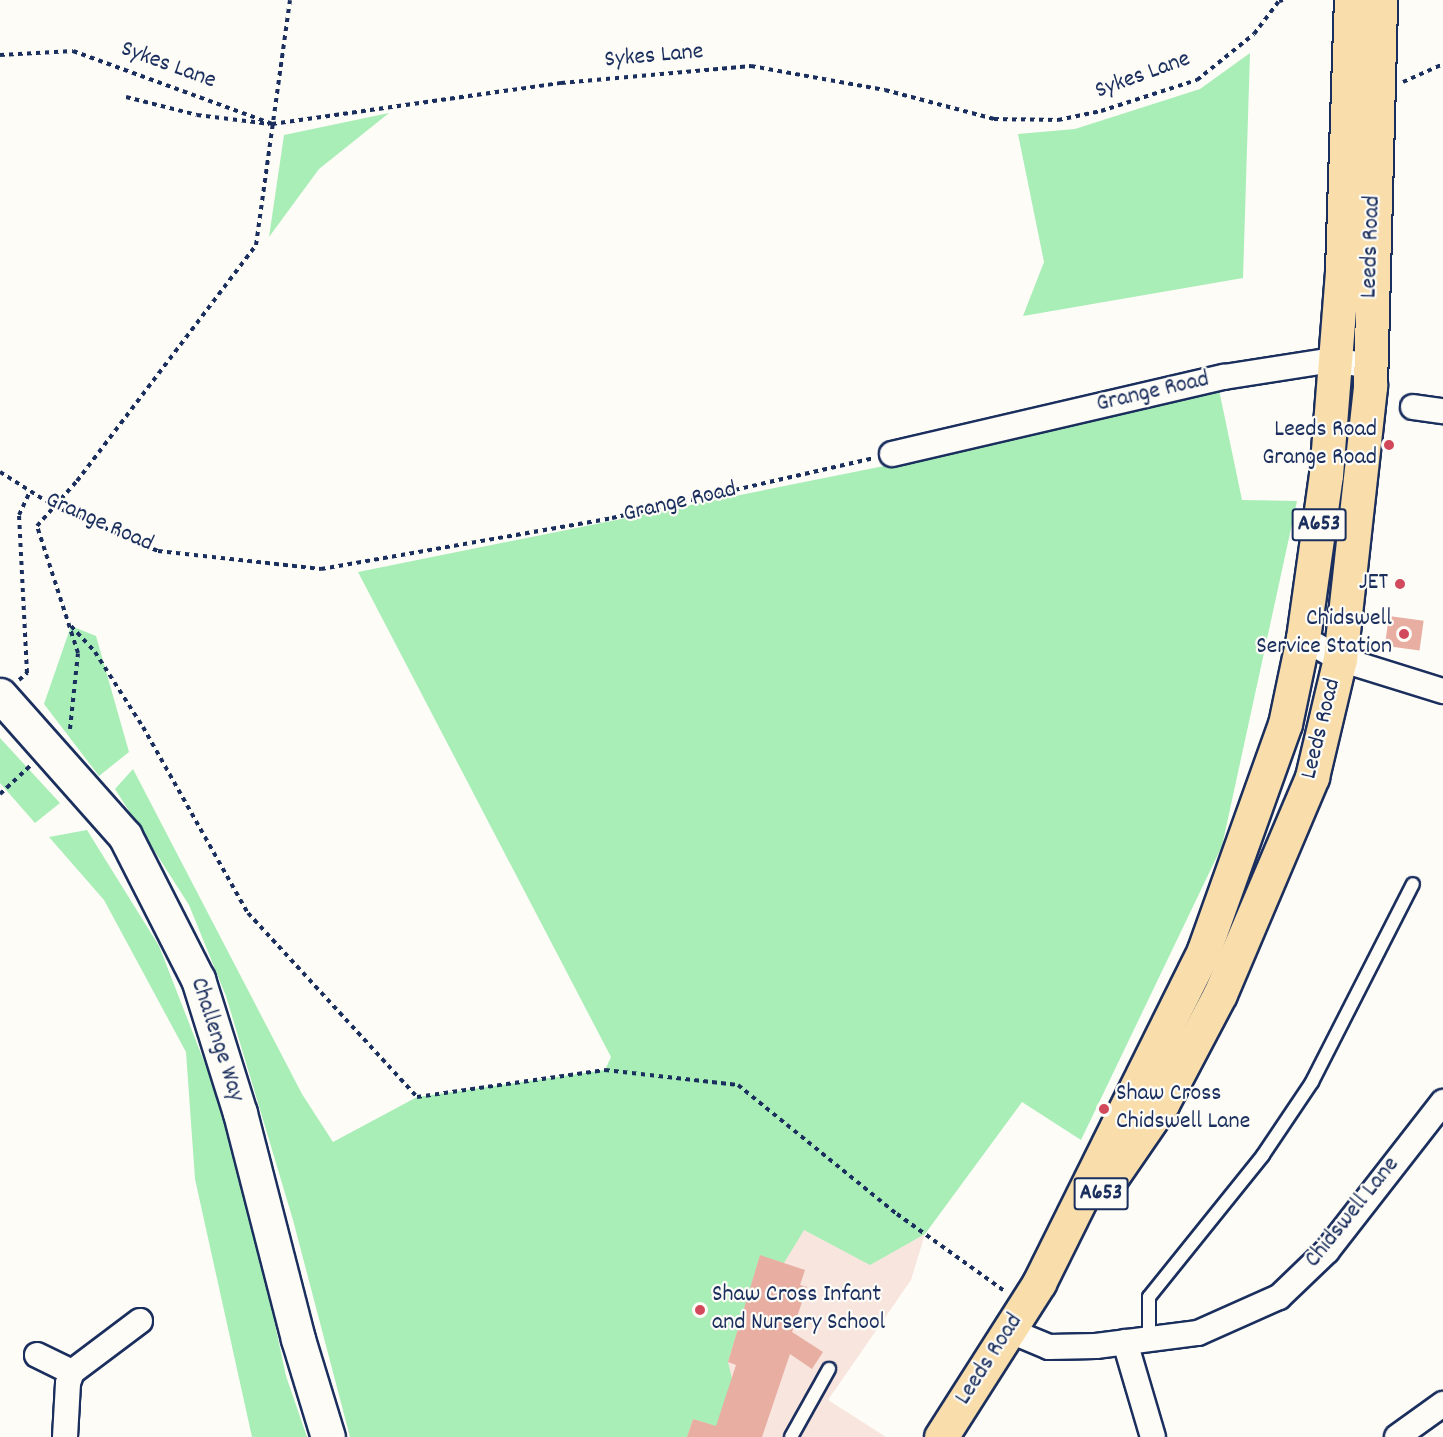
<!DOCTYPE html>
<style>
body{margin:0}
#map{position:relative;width:1443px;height:1437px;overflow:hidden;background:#fdfcf7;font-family:Dekko,sans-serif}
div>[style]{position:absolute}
.built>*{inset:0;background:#f7e5de}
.green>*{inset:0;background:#a9edb7}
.building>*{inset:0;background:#e8aea2;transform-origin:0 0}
.path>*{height:4px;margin-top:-2px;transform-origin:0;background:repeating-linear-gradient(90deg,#1b2f5e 0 4.5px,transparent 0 9px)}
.roads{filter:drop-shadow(2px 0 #1b2f5e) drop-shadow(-2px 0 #1b2f5e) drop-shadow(0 2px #1b2f5e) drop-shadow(0 -2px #1b2f5e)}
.service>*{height:12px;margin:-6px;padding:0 6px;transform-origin:6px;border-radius:6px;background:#fdfcf7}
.minor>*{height:24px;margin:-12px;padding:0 12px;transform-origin:12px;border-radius:12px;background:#fdfcf7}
.secondary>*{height:33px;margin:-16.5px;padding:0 16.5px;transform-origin:16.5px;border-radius:16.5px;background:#fdfcf7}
.primary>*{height:33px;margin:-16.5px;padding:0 16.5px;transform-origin:16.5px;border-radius:16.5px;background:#f9deab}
.dots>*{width:16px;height:16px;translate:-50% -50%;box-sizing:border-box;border:3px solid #fdfcf7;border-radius:50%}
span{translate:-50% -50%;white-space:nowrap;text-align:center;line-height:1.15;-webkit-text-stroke:4.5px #fdfcf7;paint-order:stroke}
.shield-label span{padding:2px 4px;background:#fdfcf7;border:2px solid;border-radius:4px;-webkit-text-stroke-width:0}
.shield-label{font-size:22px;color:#1b2f5e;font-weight:700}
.street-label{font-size:24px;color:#1b2f5e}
.poi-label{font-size:24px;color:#1b2f5e}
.right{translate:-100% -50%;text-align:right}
.left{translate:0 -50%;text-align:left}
</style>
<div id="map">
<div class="built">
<i style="clip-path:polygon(679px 1165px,870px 1264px,925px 1234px,911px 1280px,828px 1400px,886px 1437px,585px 1437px)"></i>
</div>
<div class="green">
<i style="clip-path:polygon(1250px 53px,1243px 278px,1023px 316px,1044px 262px,1018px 134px,1075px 129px,1200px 89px)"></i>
<i style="clip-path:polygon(389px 113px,319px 169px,269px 237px,284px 135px)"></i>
<i style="clip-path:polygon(1218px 385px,1242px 500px,1297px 501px,1222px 846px,1081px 1140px,1022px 1102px,925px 1234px,870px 1265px,804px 1230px,784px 1263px,760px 1256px,728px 1362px,732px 1379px,720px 1428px,693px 1419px,687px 1437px,350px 1437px,293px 1220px,226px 996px,189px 905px,115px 789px,133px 769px,302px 1094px,333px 1142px,417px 1097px,605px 1070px,611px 1057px,358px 572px,889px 465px)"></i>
<i style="clip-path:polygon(71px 626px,96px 636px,129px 752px,99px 776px,44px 704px)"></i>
<i style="clip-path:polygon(0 738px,60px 803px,35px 823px,0 783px)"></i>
<i style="clip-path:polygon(87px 830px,159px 946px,237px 1146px,286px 1376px,307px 1437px,252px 1437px,195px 1179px,186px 1052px,104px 900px,49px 837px)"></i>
</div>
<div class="building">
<i style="left:1389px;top:616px;width:35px;height:30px;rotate:8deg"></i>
<i style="clip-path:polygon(760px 1255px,805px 1270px,800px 1285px,807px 1287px,792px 1332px,823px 1352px,812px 1369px,790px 1354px,762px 1437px,687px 1437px,693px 1419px,716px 1426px,736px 1365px,728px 1362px)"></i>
</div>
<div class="path">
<i style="left:0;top:55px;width:73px;rotate:-3.1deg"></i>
<i style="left:73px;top:51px;width:212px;rotate:20.1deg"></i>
<i style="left:272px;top:124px;width:292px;rotate:-8.1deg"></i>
<i style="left:561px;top:83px;width:191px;rotate:-5.1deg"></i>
<i style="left:751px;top:66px;width:136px;rotate:10.2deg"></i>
<i style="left:885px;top:90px;width:113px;rotate:14.9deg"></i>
<i style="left:994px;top:119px;width:64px;rotate:0.9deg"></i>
<i style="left:1058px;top:120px;width:44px;rotate:-11.8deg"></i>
<i style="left:1101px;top:111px;width:101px;rotate:-17.9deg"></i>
<i style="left:1197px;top:80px;width:73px;rotate:-38.9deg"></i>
<i style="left:1254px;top:34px;width:41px;rotate:-52.9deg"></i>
<i style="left:1279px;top:1px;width:4px;rotate:-14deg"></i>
<i style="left:1403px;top:82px;width:44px;rotate:-24.2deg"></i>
<i style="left:126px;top:97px;width:73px;rotate:14.2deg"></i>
<i style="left:197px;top:115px;width:73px;rotate:7.1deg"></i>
<i style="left:0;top:472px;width:64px;rotate:32.2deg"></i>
<i style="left:54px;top:506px;width:113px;rotate:23.4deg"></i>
<i style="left:158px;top:551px;width:164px;rotate:6.3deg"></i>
<i style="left:321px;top:569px;width:295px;rotate:-9.9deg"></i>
<i style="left:612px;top:518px;width:269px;rotate:-12.9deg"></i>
<i style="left:71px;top:626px;width:35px;rotate:47deg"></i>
<i style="left:95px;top:652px;width:89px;rotate:57.4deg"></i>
<i style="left:143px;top:727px;width:214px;rotate:60.6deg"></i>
<i style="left:248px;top:913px;width:250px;rotate:47.4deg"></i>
<i style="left:417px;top:1097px;width:190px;rotate:-8.2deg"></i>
<i style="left:605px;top:1070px;width:134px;rotate:6.4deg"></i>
<i style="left:738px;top:1085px;width:205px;rotate:39.1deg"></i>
<i style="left:897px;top:1214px;width:134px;rotate:35.6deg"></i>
<i style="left:19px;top:680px;width:11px;rotate:-41deg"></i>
<i style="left:27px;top:673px;width:158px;rotate:-92.9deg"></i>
<i style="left:19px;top:515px;width:26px;rotate:-65deg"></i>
<i style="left:70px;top:729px;width:76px;rotate:-84deg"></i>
<i style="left:78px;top:653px;width:133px;rotate:-107.9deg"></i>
<i style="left:37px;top:526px;width:60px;rotate:-48.4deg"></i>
<i style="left:77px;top:481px;width:296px;rotate:-52.8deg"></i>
<i style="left:256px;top:245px;width:247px;rotate:-82.1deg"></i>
<i style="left:0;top:794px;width:41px;rotate:-43deg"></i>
</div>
<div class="roads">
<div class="service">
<i style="left:1149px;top:1339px;width:42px;rotate:-90deg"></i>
<i style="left:1149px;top:1297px;width:182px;rotate:-51.2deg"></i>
<i style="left:1263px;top:1155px;width:88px;rotate:-56.1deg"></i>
<i style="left:1312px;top:1082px;width:222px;rotate:-63deg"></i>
<i style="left:791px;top:1437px;width:78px;rotate:-60.8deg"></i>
</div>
<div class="minor">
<i style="left:1413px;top:407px;width:30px;rotate:8deg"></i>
<i style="left:892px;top:454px;width:341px;rotate:-13.1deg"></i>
<i style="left:1224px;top:377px;width:110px;rotate:-8.9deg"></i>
<i style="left:1333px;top:360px;width:37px;rotate:9deg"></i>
<i style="left:1303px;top:638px;width:43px;rotate:29.6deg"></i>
<i style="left:1340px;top:659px;width:108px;rotate:17.3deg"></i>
<i style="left:1008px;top:1330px;width:44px;rotate:22.5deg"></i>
<i style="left:1049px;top:1347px;width:47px;rotate:-1.2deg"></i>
<i style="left:1096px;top:1346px;width:103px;rotate:-7.3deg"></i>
<i style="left:1198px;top:1333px;width:89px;rotate:-24deg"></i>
<i style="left:1279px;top:1297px;width:66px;rotate:-43.8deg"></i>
<i style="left:1327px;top:1251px;width:189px;rotate:-52.1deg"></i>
<i style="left:1125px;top:1342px;width:99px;rotate:73.6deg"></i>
<i style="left:37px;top:1355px;width:39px;rotate:26deg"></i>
<i style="left:65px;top:1437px;width:54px;rotate:-86.8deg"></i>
<i style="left:68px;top:1383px;width:12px;rotate:-70deg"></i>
<i style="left:72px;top:1372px;width:85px;rotate:-36.9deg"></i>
<i style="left:1397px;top:1437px;width:57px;rotate:-35.7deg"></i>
</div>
<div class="secondary">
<i style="left:0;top:695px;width:188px;rotate:48.4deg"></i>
<i style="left:125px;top:836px;width:161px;rotate:63deg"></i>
<i style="left:198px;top:979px;width:140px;rotate:72.6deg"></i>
<i style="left:240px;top:1113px;width:233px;rotate:75.6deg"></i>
<i style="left:298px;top:1339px;width:102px;rotate:73deg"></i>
</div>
<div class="primary">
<i style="left:1105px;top:1187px;width:101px;rotate:-55.5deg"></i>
<i style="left:1162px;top:1104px;width:124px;rotate:-62.2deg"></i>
<i style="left:1220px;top:994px;width:236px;rotate:-67deg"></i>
<i style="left:1312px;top:777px;width:121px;rotate:-76.7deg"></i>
<i style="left:1340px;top:659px;width:275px;rotate:-83.7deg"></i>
<i style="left:1370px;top:386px;width:386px;rotate:-88.5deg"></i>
<i style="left:941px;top:1437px;width:183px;rotate:-57.5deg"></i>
<i style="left:1039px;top:1283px;width:372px;rotate:-63.6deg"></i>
<i style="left:1204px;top:950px;width:240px;rotate:-70.3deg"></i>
<i style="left:1285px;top:724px;width:88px;rotate:-78.2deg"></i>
<i style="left:1303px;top:638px;width:165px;rotate:-82deg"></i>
<i style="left:1326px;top:475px;width:206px;rotate:-85.5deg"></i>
<i style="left:1342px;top:270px;width:270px;rotate:-88.1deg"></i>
</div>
</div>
<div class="dots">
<i style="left:1389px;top:445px;background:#d1495b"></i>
<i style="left:1400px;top:584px;background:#d1495b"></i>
<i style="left:1404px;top:634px;background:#d1495b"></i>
<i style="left:1104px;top:1109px;background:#d1495b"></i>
<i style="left:700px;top:1310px;background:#d1495b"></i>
</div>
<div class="shield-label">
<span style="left:1319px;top:525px">A653</span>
<span style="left:1101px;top:1194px">A653</span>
</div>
<div class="street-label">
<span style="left:654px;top:57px;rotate:-5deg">Sykes Lane</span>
<span style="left:168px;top:66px;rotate:20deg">Sykes Lane</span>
<span style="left:1143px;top:76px;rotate:-20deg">Sykes Lane</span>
<span style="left:1372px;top:247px;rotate:-88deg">Leeds Road</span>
<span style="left:1153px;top:393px;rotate:-13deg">Grange Road</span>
<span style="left:680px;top:503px;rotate:-13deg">Grange Road</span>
<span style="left:99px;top:523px;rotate:24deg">Grange Road</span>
<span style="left:1322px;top:729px;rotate:-76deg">Leeds Road</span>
<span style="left:216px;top:1040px;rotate:72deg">Challenge Way</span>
<span style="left:1353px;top:1213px;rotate:-51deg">Chidswell Lane</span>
<span style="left:990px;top:1360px;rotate:-57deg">Leeds Road</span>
</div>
<div class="poi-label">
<span class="right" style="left:1377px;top:445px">Leeds Road<br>Grange Road</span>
<span class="right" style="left:1388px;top:584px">JET</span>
<span class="right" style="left:1392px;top:634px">Chidswell<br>Service Station</span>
<span class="left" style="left:1116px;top:1109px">Shaw Cross<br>Chidswell Lane</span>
<span class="left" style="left:712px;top:1310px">Shaw Cross Infant<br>and Nursery School</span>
</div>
</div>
